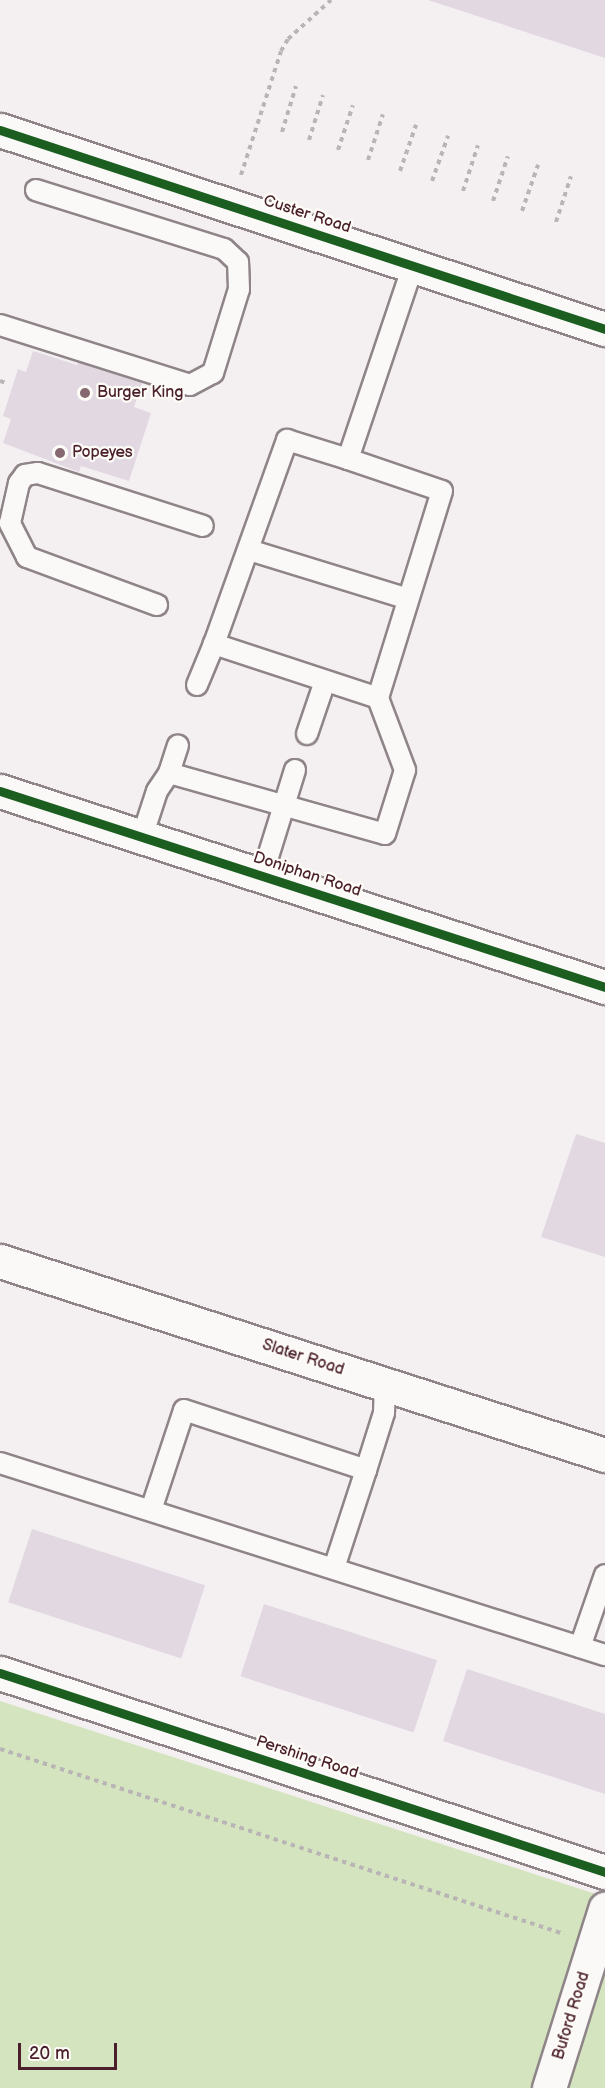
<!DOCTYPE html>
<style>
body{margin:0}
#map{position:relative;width:605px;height:2088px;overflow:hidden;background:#f4f0f2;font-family:"Balsamiq Sans",sans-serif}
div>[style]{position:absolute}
.green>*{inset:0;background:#d4e4be}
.building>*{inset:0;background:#e1d8e2;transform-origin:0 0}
.path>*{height:4px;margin-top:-2px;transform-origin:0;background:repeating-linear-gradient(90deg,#b9b4b5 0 4.5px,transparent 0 9px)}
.roads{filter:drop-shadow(2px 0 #8f8588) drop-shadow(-2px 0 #8f8588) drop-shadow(0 2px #8f8588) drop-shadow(0 -2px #8f8588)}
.service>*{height:20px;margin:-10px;padding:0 10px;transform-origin:10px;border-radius:10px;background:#faf9f8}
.minor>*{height:33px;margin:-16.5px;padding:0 16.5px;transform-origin:16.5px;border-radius:16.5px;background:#faf9f8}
.tertiary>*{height:33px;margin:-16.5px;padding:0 16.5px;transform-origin:16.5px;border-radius:16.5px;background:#faf9f8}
.cycleway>*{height:9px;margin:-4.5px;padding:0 4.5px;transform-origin:4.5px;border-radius:4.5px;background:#1b5e20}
.dots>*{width:16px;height:16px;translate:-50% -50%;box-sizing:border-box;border:3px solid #fdfcf7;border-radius:50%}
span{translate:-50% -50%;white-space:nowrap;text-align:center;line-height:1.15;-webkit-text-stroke:4.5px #fdfcf7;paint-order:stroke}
.street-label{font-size:16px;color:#4a1f2b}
.poi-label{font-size:16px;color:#4a1f2b}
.left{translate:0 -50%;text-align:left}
.scale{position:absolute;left:18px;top:2043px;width:99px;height:27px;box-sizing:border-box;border:3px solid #4a1f2b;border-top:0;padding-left:8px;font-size:18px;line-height:21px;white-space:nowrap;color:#4a1f2b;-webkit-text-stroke:4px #fdfcf7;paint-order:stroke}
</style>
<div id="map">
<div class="green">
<i style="clip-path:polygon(0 1701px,605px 1897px,605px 2088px,0 2088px)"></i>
</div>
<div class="building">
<i style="clip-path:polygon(429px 0,605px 0,605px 58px,428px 0)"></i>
<i style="clip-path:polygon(33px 351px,77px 365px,79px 360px,143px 380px,134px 407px,151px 413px,129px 481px,81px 466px,79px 472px,3px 443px,11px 419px,3px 416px,18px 369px,26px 372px)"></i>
<i style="clip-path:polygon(576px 1134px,605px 1143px,605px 1257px,541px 1237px)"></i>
<i style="left:32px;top:1529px;width:182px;height:77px;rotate:18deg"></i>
<i style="left:264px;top:1604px;width:182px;height:76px;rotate:18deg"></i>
<i style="clip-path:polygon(467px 1669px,605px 1714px,605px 1794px,443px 1741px)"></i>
</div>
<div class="path">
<i style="left:282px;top:132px;width:48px;rotate:-73.1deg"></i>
<i style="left:309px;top:140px;width:47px;rotate:-72.7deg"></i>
<i style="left:338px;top:150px;width:47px;rotate:-71.6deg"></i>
<i style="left:368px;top:160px;width:48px;rotate:-71.9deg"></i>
<i style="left:400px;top:171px;width:49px;rotate:-70.8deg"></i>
<i style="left:241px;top:175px;width:130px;rotate:-72.1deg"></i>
<i style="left:281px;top:51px;width:14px;rotate:-60deg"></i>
<i style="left:288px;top:39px;width:58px;rotate:-42.2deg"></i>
<i style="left:432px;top:181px;width:48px;rotate:-70.4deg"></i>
<i style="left:463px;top:191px;width:48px;rotate:-71.9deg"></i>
<i style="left:493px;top:201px;width:47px;rotate:-71.6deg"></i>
<i style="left:522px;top:211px;width:49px;rotate:-70.8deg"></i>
<i style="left:556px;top:222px;width:48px;rotate:-71.9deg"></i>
<i style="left:0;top:381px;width:6px;rotate:18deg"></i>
<i style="left:0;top:1749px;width:594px;rotate:18.16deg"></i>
</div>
<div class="roads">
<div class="service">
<i style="left:0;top:325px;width:199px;rotate:17.5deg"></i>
<i style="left:190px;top:385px;width:26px;rotate:-28deg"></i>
<i style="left:213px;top:373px;width:88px;rotate:-72.8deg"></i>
<i style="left:239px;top:289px;width:27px;rotate:-92deg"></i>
<i style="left:238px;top:262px;width:19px;rotate:-137deg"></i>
<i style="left:224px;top:249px;width:197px;rotate:-162.6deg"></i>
<i style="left:348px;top:459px;width:99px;rotate:18.8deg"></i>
<i style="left:442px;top:491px;width:217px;rotate:107.2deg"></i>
<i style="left:249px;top:550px;width:166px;rotate:17.1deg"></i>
<i style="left:157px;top:605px;width:139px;rotate:-159.7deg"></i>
<i style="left:27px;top:557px;width:38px;rotate:-117deg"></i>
<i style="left:10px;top:523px;width:41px;rotate:-77.3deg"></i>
<i style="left:19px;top:483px;width:10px;rotate:-53deg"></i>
<i style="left:25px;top:475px;width:13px;rotate:-9deg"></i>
<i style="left:38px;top:473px;width:173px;rotate:17.8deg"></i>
<i style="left:197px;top:685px;width:44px;rotate:-67.5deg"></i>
<i style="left:307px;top:734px;width:56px;rotate:-71.2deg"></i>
<i style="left:169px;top:773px;width:29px;rotate:-72deg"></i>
<i style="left:142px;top:837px;width:48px;rotate:-71.9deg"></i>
<i style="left:157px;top:791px;width:22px;rotate:-56deg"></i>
<i style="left:169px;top:773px;width:224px;rotate:15.8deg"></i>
<i style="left:385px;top:834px;width:67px;rotate:-72.6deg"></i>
<i style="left:405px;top:770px;width:77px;rotate:-110.6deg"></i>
<i style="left:378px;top:698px;width:173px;rotate:-161.8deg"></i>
<i style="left:214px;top:644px;width:217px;rotate:-70.3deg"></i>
<i style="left:287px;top:440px;width:64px;rotate:17.3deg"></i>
<i style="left:348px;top:459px;width:204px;rotate:-71.4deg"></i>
<i style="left:262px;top:876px;width:111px;rotate:-72.7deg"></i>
<i style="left:0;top:1463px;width:635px;rotate:17.61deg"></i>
<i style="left:151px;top:1510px;width:105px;rotate:-71.7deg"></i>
<i style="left:184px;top:1410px;width:192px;rotate:18.2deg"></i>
<i style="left:366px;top:1470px;width:60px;rotate:-72.5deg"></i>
<i style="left:384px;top:1413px;width:29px;rotate:-88deg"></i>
<i style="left:334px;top:1568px;width:103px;rotate:-71.9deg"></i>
<i style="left:580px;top:1647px;width:76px;rotate:-70.9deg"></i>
</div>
<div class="minor">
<i style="left:0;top:130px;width:637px;rotate:18.21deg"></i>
<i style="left:0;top:791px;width:636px;rotate:17.95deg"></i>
<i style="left:0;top:1261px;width:635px;rotate:17.78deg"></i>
<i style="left:549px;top:2088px;width:188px;rotate:-72.6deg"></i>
</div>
<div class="tertiary">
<i style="left:0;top:1673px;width:637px;rotate:18.21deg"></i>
</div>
</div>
<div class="cycleway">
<i style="left:0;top:130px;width:637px;rotate:18.21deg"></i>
<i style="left:0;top:791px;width:636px;rotate:17.95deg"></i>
<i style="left:0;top:1673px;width:637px;rotate:18.21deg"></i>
</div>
<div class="dots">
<i style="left:85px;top:393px;background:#866871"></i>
<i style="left:60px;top:453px;background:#866871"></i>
</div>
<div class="street-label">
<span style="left:307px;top:215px;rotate:18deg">Custer Road</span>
<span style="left:307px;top:875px;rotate:18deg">Doniphan Road</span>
<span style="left:303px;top:1358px;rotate:18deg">Slater Road</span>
<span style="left:307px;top:1758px;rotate:18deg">Pershing Road</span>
<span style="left:572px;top:2016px;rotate:-73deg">Buford Road</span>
</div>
<div class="poi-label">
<span class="left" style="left:97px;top:393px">Burger King</span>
<span class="left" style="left:72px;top:453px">Popeyes</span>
</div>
<div class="scale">20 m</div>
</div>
